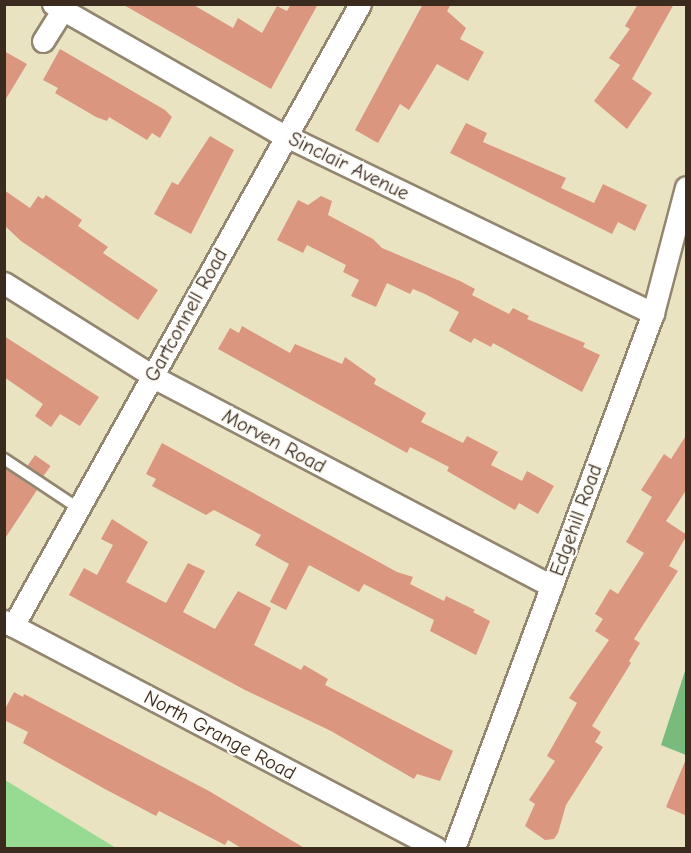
<!DOCTYPE html>
<style>
body{margin:0}
#map{position:relative;width:691px;height:853px;overflow:hidden;background:#eae3c2;font-family:"Comic Neue",sans-serif}
div>[style]{position:absolute}
.green>*{inset:0;background:#97db93}
.forest>*{inset:0;background:#79bb7d}
.building>*{inset:0;background:#db9680;transform-origin:0 0}
.roads{filter:drop-shadow(2px 0 #928670) drop-shadow(-2px 0 #928670) drop-shadow(0 2px #928670) drop-shadow(0 -2px #928670)}
.service>*{height:10px;margin:-5px;padding:0 5px;transform-origin:5px;border-radius:5px;background:#fff}
.minor>*{height:21px;margin:-10.5px;padding:0 10.5px;transform-origin:10.5px;border-radius:10.5px;background:#fff}
span{translate:-50% -50%;white-space:nowrap;text-align:center;line-height:1.15;-webkit-text-stroke:4.5px #fdfcf7;paint-order:stroke}
.street-label{font-size:20px;color:#3b2a1e}
.frame{position:absolute;inset:0;border:6px solid #3b2a1e;pointer-events:none}
</style>
<div id="map">
<div class="green">
<i style="clip-path:polygon(5px 780px,116px 848px,5px 848px)"></i>
</div>
<div class="forest">
<i style="clip-path:polygon(686px 668px,686px 755px,661px 745px)"></i>
</div>
<div class="building">
<i style="clip-path:polygon(122px 4px,192px 4px,233px 28px,238px 18px,262px 33px,277px 6px,287px 11px,291px 4px,318px 4px,271px 89px)"></i>
<i style="clip-path:polygon(423px 4px,451px 4px,447px 11px,466px 28px,460px 39px,484px 52px,468px 81px,437px 64px,409px 110px,400px 104px,378px 143px,355px 130px)"></i>
<i style="clip-path:polygon(638px 4px,674px 4px,632px 79px,652px 93px,627px 129px,594px 101px,620px 65px,609px 58px,630px 29px,625px 26px)"></i>
<i style="clip-path:polygon(60px 49px,165px 110px,172px 117px,160px 138px,152px 133px,147px 140px,109px 117px,107px 121px,96px 117px,55px 93px,58px 88px,43px 80px)"></i>
<i style="clip-path:polygon(4px 51px,27px 64px,4px 102px)"></i>
<i style="clip-path:polygon(466px 123px,487px 133px,483px 142px,566px 178px,561px 188px,594px 203px,603px 184px,647px 205px,635px 231px,618px 222px,612px 234px,450px 153px)"></i>
<i style="clip-path:polygon(210px 136px,234px 150px,191px 234px,154px 214px,172px 182px,178px 185px)"></i>
<i style="clip-path:polygon(4px 190px,30px 208px,38px 196px,43px 199px,46px 195px,82px 220px,78px 226px,108px 247px,103px 253px,158px 290px,138px 320px,21px 241px,4px 225px)"></i>
<i style="clip-path:polygon(321px 196px,332px 201px,328px 215px,373px 239px,382px 248px,460px 281px,475px 289px,472px 295px,509px 314px,513px 308px,529px 316px,527px 319px,585px 343px,583px 347px,600px 355px,582px 392px,493px 343px,491px 347px,474px 338px,471px 343px,449px 331px,459px 312px,425px 294px,413px 289px,410px 294px,387px 283px,376px 307px,351px 296px,359px 280px,343px 272px,346px 265px,307px 245px,303px 253px,277px 240px,298px 200px,308px 205px)"></i>
<i style="clip-path:polygon(242px 326px,290px 353px,295px 344px,342px 364px,345px 357px,376px 379px,374px 384px,426px 413px,421px 422px,463px 443px,467px 436px,498px 452px,491px 465px,522px 481px,527px 471px,554px 486px,538px 514px,519px 503px,515px 510px,447px 471px,449px 467px,410px 447px,407px 453px,218px 349px,230px 328px,239px 333px)"></i>
<i style="clip-path:polygon(4px 336px,99px 397px,80px 426px,60px 414px,51px 427px,35px 416px,43px 404px,4px 377px)"></i>
<i style="clip-path:polygon(687px 434px,687px 489px,666px 521px,687px 535px,669px 566px,678px 571px,634px 639px,640px 643px,629px 661px,631px 663px,592px 726px,601px 732px,595px 742px,603px 747px,566px 805px,558px 833px,554px 839px,545px 840px,525px 826px,535px 804px,529px 800px,555px 761px,547px 756px,577px 703px,569px 698px,609px 640px,595px 631px,603px 619px,595px 614px,610px 589px,618px 594px,644px 553px,626px 542px,652px 497px,641px 490px,664px 454px,671px 459px)"></i>
<i style="clip-path:polygon(162px 443px,397px 572px,413px 577px,410px 584px,444px 601px,446px 596px,475px 610px,473px 612px,490px 621px,476px 655px,430px 631px,434px 620px,364px 584px,359px 592px,309px 565px,286px 610px,270px 602px,289px 564px,255px 545px,261px 535px,214px 510px,206px 515px,152px 486px,156px 479px,146px 474px)"></i>
<i style="left:35px;top:455px;width:19px;height:13px;rotate:35deg"></i>
<i style="clip-path:polygon(4px 468px,37px 490px,4px 540px)"></i>
<i style="clip-path:polygon(112px 519px,148px 542px,126px 582px,166px 603px,188px 563px,205px 571px,183px 612px,215px 629px,238px 591px,271px 608px,254px 645px,301px 670px,304px 665px,328px 679px,325px 685px,453px 751px,440px 781px,417px 774px,414px 779px,331px 731px,245px 690px,69px 595px,84px 568px,97px 575px,113px 545px,101px 539px)"></i>
<i style="clip-path:polygon(14px 692px,23px 697px,24px 694px,209px 791px,306px 849px,243px 849px,228px 840px,225px 845px,159px 811px,156px 816px,103px 788px,23px 743px,28px 732px,4px 720px,4px 711px)"></i>
<i style="clip-path:polygon(686px 759px,687px 759px,687px 816px,666px 807px)"></i>
</div>
<div class="roads">
<div class="service">
<i style="left:4px;top:459px;width:89px;rotate:33.5deg"></i>
</div>
<div class="minor">
<i style="left:53px;top:4px;width:257px;rotate:29.7deg"></i>
<i style="left:276px;top:131px;width:419px;rotate:25.8deg"></i>
<i style="left:43px;top:41px;width:36px;rotate:-58deg"></i>
<i style="left:4px;top:283px;width:185px;rotate:32deg"></i>
<i style="left:161px;top:381px;width:441px;rotate:27.7deg"></i>
<i style="left:4px;top:621px;width:488px;rotate:27.7deg"></i>
<i style="left:13px;top:626px;width:712px;rotate:-60.84deg"></i>
<i style="left:454px;top:848px;width:571px;rotate:-69.6deg"></i>
<i style="left:653px;top:313px;width:130px;rotate:-75.3deg"></i>
</div>
</div>
<div class="street-label">
<span style="left:349px;top:166px;rotate:26deg">Sinclair Avenue</span>
<span style="left:186px;top:315px;rotate:-61deg">Gartconnell Road</span>
<span style="left:274px;top:441px;rotate:28deg">Morven Road</span>
<span style="left:576px;top:520px;rotate:-70deg">Edgehill Road</span>
<span style="left:220px;top:735px;rotate:28deg">North Grange Road</span>
</div>
<div class="frame"></div>
</div>
